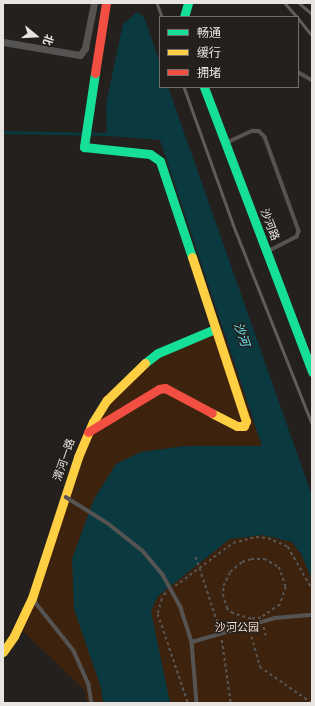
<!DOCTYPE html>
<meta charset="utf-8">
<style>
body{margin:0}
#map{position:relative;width:315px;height:706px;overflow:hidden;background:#23201e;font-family:Overpass,"Noto Sans SC",sans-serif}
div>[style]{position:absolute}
.green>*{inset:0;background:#3d230e}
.water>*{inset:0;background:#0b3940}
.stream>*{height:2.5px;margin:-1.25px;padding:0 1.25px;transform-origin:1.25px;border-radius:1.25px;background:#0b3940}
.path>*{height:1.5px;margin-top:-0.75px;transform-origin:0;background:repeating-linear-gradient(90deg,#575654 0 3px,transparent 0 6px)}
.lane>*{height:3.5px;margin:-1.75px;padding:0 1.75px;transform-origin:1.75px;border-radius:1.75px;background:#555453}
.street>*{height:7px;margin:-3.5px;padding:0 3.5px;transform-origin:3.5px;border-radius:3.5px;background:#555453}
.fast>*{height:9px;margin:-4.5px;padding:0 4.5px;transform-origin:4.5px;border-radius:4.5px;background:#16e098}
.slow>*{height:9px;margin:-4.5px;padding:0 4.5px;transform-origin:4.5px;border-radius:4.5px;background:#ffcf43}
.jam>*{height:9px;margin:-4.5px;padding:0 4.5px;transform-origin:4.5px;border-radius:4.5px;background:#f24e42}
.rail>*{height:2.5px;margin:-1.25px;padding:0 1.25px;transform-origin:1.25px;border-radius:1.25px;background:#5f5d5b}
.path-bridge>*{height:1.5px;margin-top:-0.75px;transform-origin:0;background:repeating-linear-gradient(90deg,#575654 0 3px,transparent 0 6px)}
.lane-bridge>*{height:3.5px;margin:-1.75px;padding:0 1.75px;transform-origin:1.75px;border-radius:1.75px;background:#555453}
span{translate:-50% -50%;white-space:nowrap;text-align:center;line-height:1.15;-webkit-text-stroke:3px #25201c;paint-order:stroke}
.street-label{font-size:11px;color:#e8e4e1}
.park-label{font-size:11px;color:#fbdbc4}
.water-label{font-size:12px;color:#6cedff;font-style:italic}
.frame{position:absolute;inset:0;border:4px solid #e8e4e1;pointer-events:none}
.legend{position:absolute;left:159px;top:16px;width:140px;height:72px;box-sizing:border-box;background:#25201c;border:1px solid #736e6b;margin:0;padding:5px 7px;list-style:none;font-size:12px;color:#e8e4e1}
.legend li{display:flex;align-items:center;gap:8px;height:20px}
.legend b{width:20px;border:1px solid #736e6b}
.north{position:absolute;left:16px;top:16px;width:40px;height:40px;-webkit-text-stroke:3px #25201c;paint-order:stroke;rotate:108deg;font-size:11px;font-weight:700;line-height:16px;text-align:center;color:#e8e4e1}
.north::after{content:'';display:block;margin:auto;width:14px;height:18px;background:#e8e4e1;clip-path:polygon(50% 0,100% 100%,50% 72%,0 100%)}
</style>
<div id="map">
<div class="green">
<i style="clip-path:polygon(222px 329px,262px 447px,186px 446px,141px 452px,101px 688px,103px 703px,87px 703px,84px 690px,21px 629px,91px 434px,109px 402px,132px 378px,152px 362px,181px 345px)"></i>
<i style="clip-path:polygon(263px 535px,292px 542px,301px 554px,312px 579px,312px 703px,170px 703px,150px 611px,158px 596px,230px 539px)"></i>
</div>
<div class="water">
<i style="clip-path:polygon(137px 12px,144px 17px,160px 63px,160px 87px,168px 87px,312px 496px,312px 579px,301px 554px,292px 542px,263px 535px,230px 539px,158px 596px,151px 611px,170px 703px,103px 703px,101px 688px,74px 609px,72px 559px,94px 499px,116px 464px,141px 452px,186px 446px,262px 446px,159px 137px,107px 134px,106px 104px,123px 24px)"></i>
</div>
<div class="stream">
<i style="left:3px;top:132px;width:104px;rotate:1.1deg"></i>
<i style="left:107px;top:134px;width:55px;rotate:4.2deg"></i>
</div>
<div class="path">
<i style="left:251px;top:559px;width:13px"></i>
<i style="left:264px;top:559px;width:17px;rotate:28deg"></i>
<i style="left:279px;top:567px;width:21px;rotate:71deg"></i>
<i style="left:286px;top:587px;width:19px;rotate:108deg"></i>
<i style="left:280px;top:605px;width:23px;rotate:146deg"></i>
<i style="left:261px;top:618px;width:10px;rotate:174deg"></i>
<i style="left:251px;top:619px;width:19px;rotate:-164deg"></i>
<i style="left:233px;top:614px;width:8px;rotate:-140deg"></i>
<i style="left:227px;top:609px;width:13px;rotate:-108deg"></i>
<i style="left:223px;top:597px;width:11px;rotate:-90deg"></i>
<i style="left:223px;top:586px;width:16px;rotate:-63deg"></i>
<i style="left:230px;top:572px;width:16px;rotate:-40deg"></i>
<i style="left:242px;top:562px;width:9px;rotate:-18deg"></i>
<i style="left:175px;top:586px;width:72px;rotate:-36.6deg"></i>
<i style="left:233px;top:543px;width:24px;rotate:-15deg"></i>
<i style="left:256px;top:537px;width:12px;rotate:5deg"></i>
<i style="left:268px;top:538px;width:22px;rotate:24deg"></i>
<i style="left:288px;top:547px;width:48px;rotate:60.3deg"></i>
<i style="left:166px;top:593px;width:7px;rotate:124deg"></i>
<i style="left:162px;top:599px;width:16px;rotate:105deg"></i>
<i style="left:158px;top:614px;width:94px;rotate:71.4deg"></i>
<i style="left:264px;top:627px;width:9px;rotate:77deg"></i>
<i style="left:250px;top:631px;width:37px;rotate:74deg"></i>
<i style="left:260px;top:667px;width:63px;rotate:34.7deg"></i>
<i style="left:222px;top:640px;width:64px;rotate:81.9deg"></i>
</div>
<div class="lane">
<i style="left:298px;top:72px;width:16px;rotate:30deg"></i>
<i style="left:226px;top:143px;width:29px;rotate:-25deg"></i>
<i style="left:252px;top:131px;width:7px"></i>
<i style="left:259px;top:131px;width:8px;rotate:45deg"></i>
<i style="left:265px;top:137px;width:100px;rotate:70.1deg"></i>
<i style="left:299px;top:231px;width:6px;rotate:108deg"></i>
<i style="left:297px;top:237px;width:33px;rotate:153deg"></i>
<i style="left:32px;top:598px;width:68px;rotate:51.6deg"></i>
<i style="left:74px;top:651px;width:37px;rotate:66deg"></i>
<i style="left:89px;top:685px;width:18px;rotate:81deg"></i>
<i style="left:181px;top:608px;width:36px;rotate:72deg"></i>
<i style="left:192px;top:642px;width:61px;rotate:85.3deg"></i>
<i style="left:192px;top:642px;width:86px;rotate:-16.1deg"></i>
<i style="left:275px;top:618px;width:37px;rotate:-5deg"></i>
</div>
<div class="street">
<i style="left:3px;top:42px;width:78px;rotate:9.6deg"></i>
<i style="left:80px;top:55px;width:9px;rotate:-54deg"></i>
<i style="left:85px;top:48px;width:46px;rotate:-78.7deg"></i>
</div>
<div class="fast">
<i style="left:184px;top:17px;width:15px;rotate:-74deg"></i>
<i style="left:95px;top:73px;width:75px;rotate:98.5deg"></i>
<i style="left:84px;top:147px;width:66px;rotate:6.1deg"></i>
<i style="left:150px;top:154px;width:12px;rotate:35deg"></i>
<i style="left:160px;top:161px;width:101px;rotate:71.6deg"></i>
<i style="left:204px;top:87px;width:305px;rotate:69.2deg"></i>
<i style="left:145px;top:363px;width:16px;rotate:-38deg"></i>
<i style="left:158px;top:353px;width:62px;rotate:-22.8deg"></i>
</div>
<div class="slow">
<i style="left:192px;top:257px;width:173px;rotate:71.8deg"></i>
<i style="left:246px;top:421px;width:5px;rotate:112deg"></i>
<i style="left:244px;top:426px;width:7px;rotate:180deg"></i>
<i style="left:237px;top:426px;width:28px;rotate:-153deg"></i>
<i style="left:3px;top:652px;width:19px;rotate:-55deg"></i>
<i style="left:14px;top:636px;width:42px;rotate:-64.7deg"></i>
<i style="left:32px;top:598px;width:148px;rotate:-71.9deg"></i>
<i style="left:78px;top:457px;width:38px;rotate:-67deg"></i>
<i style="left:93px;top:422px;width:26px;rotate:-58deg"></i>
<i style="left:107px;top:400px;width:53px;rotate:-44.2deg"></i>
</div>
<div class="jam">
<i style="left:95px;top:73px;width:71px;rotate:-81.1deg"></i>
<i style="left:88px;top:432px;width:83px;rotate:-31.2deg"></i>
<i style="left:159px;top:389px;width:6px;rotate:-9deg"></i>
<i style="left:165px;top:388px;width:53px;rotate:28deg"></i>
</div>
<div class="rail">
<i style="left:157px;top:3px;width:15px;rotate:70deg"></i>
<i style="left:285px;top:3px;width:18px;rotate:49deg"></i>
<i style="left:299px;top:3px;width:17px;rotate:40deg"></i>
<i style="left:298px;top:18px;width:22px;rotate:51deg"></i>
<i style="left:184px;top:87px;width:145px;rotate:70.3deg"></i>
<i style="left:233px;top:224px;width:215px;rotate:68.4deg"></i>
</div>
<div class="path-bridge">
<i style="left:196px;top:557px;width:80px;rotate:71.8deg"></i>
</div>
<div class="lane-bridge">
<i style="left:66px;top:497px;width:51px;rotate:32.1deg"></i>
<i style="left:109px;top:524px;width:43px;rotate:38.5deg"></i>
<i style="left:143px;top:551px;width:31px;rotate:50deg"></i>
<i style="left:163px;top:575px;width:38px;rotate:61deg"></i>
</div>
<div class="street-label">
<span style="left:269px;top:225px;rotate:69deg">沙河路</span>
<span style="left:65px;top:460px;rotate:-71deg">渭河一路</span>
</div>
<div class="park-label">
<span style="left:237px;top:628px">沙河公园</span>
</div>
<div class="water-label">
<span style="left:240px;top:335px;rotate:71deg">沙河</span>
</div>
<div class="frame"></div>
<ul class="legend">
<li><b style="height:5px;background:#16e098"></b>畅通</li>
<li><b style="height:5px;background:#ffcf43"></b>缓行</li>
<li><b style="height:5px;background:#f24e42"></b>拥堵</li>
</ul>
<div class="north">北</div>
</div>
